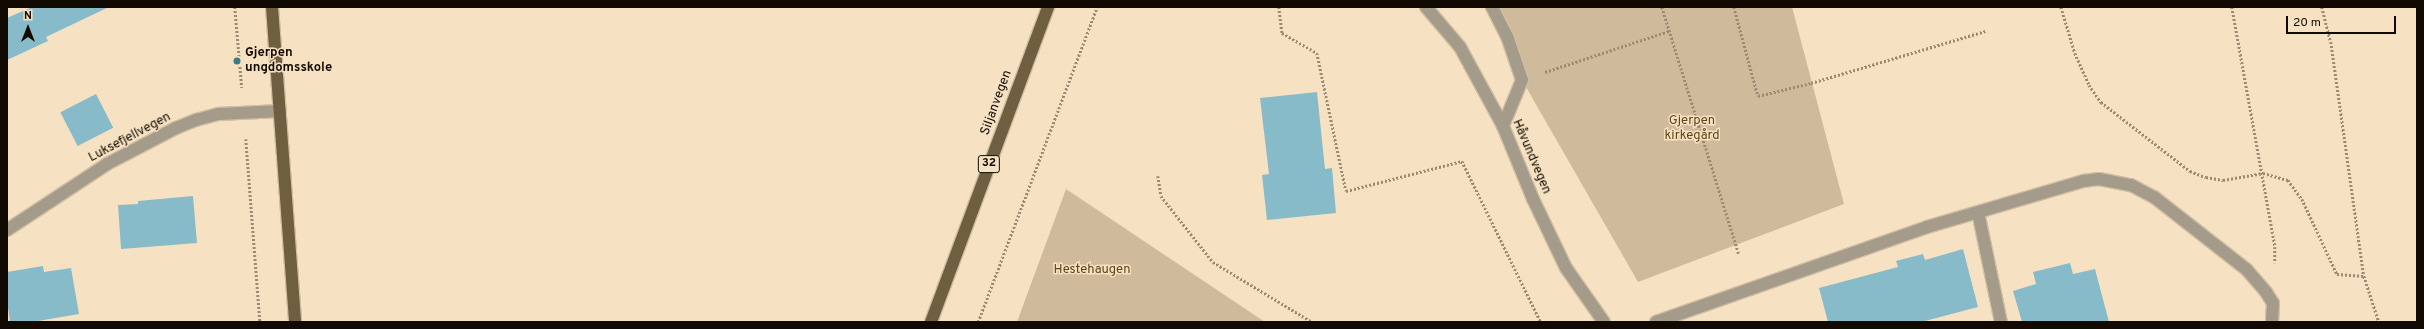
<!DOCTYPE html>
<meta charset="utf-8">
<style>
body{margin:0}
#map{position:relative;width:2424px;height:329px;overflow:hidden;background:#f6e2c2;font-family:Overpass,sans-serif}
div>[style]{position:absolute}
.green>*{inset:0;background:#cfbb9b}
.building>*{inset:0;background:#88bbc9;transform-origin:0 0}
.path>*{height:2.5px;margin-top:-1.25px;transform-origin:0;background:repeating-linear-gradient(90deg,#998a74 0 2px,transparent 0 4px)}
.roads{filter:drop-shadow(1px 0 #d1bfa3) drop-shadow(-1px 0 #d1bfa3) drop-shadow(0 1px #d1bfa3) drop-shadow(0 -1px #d1bfa3)}
.minor>*{height:12px;margin:-6px;padding:0 6px;transform-origin:6px;border-radius:6px;background:#a59b8b}
.major>*{height:12px;margin:-6px;padding:0 6px;transform-origin:6px;border-radius:6px;background:#705e41}
.dots>*{width:11px;height:11px;translate:-50% -50%;box-sizing:border-box;border:2px solid #f6e2c2;border-radius:50%}
span{translate:-50% -50%;white-space:nowrap;text-align:center;line-height:1.15;-webkit-text-stroke:3px #f6e2c2;paint-order:stroke}
.shield-label span{padding:1px 3px;background:#f6e2c2;border:1px solid;border-radius:3px;-webkit-text-stroke-width:0}
.shield-label{font-size:12px;color:#110a02;font-weight:700}
.poi-label{font-size:13px;color:#110a02;font-weight:700}
.left{translate:0 -50%;text-align:left}
.street-label{font-size:13px;color:#110a02}
.park-label{font-size:13px;color:#5c4416}
.frame{position:absolute;inset:0;border:8px solid #110a02;pointer-events:none}
.north{position:absolute;left:8px;top:8px;width:40px;height:40px;-webkit-text-stroke:3px #f6e2c2;paint-order:stroke;rotate:0deg;font-size:11px;font-weight:700;line-height:16px;text-align:center;color:#110a02}
.north::after{content:'';display:block;margin:auto;width:14px;height:18px;background:#110a02;clip-path:polygon(50% 0,100% 100%,50% 72%,0 100%)}
.scale{position:absolute;left:2286px;top:16px;width:110px;height:18px;box-sizing:border-box;border:2px solid #110a02;border-top:0;padding-left:5px;font-size:12px;line-height:14px;white-space:nowrap;color:#110a02;-webkit-text-stroke:3px #f6e2c2;paint-order:stroke}
</style>
<div id="map">
<div class="green">
<i style="clip-path:polygon(1490px 7px,1792px 7px,1844px 204px,1638px 282px,1522px 80px)"></i>
<i style="clip-path:polygon(1066px 189px,1265px 322px,1017px 322px)"></i>
</div>
<div class="building">
<i style="clip-path:polygon(32px 7px,109px 7px,46px 37px,48px 41px,7px 60px,7px 18px)"></i>
<i style="clip-path:polygon(1317px 92px,1325px 169px,1332px 168px,1336px 213px,1267px 220px,1262px 175px,1269px 174px,1260px 98px)"></i>
<i style="left:96px;top:94px;width:38px;height:40px;rotate:63deg"></i>
<i style="clip-path:polygon(193px 196px,197px 243px,121px 249px,118px 205px,138px 204px,138px 201px)"></i>
<i style="clip-path:polygon(1963px 249px,1978px 307px,1921px 322px,1828px 322px,1819px 288px,1898px 267px,1896px 261px,1923px 254px,1925px 260px)"></i>
<i style="clip-path:polygon(2070px 263px,2073px 274px,2095px 269px,2109px 322px,2022px 322px,2013px 291px,2036px 284px,2033px 272px)"></i>
<i style="clip-path:polygon(43px 266px,44px 272px,71px 268px,79px 314px,32px 322px,10px 322px,7px 300px,7px 272px)"></i>
</div>
<div class="path">
<i style="left:235px;top:7px;width:81px;rotate:85.1deg"></i>
<i style="left:1279px;top:7px;width:26px;rotate:83deg"></i>
<i style="left:1282px;top:33px;width:40px;rotate:29.7deg"></i>
<i style="left:1317px;top:53px;width:141px;rotate:78.1deg"></i>
<i style="left:1346px;top:191px;width:120px;rotate:-14.5deg"></i>
<i style="left:1462px;top:161px;width:179px;rotate:63.9deg"></i>
<i style="left:1662px;top:7px;width:259px;rotate:72.7deg"></i>
<i style="left:1734px;top:7px;width:92px;rotate:74.9deg"></i>
<i style="left:1758px;top:96px;width:55px;rotate:-13.8deg"></i>
<i style="left:1811px;top:83px;width:182px;rotate:-16.6deg"></i>
<i style="left:2061px;top:7px;width:48px;rotate:73.1deg"></i>
<i style="left:2075px;top:53px;width:35px;rotate:66deg"></i>
<i style="left:2089px;top:85px;width:21px;rotate:55deg"></i>
<i style="left:2101px;top:102px;width:113px;rotate:37.8deg"></i>
<i style="left:2190px;top:171px;width:17px;rotate:21deg"></i>
<i style="left:2206px;top:177px;width:17px;rotate:10deg"></i>
<i style="left:2223px;top:180px;width:41px;rotate:-9.9deg"></i>
<i style="left:2263px;top:173px;width:26px;rotate:16deg"></i>
<i style="left:2288px;top:180px;width:24px;rotate:54deg"></i>
<i style="left:2302px;top:199px;width:83px;rotate:65deg"></i>
<i style="left:2337px;top:274px;width:27px;rotate:4deg"></i>
<i style="left:2232px;top:7px;width:244px;rotate:79.8deg"></i>
<i style="left:2275px;top:247px;width:16px;rotate:90deg"></i>
<i style="left:2322px;top:7px;width:36px;rotate:76deg"></i>
<i style="left:2331px;top:42px;width:236px;rotate:82deg"></i>
<i style="left:2364px;top:276px;width:48px;rotate:71.9deg"></i>
<i style="left:1545px;top:72px;width:131px;rotate:-18.3deg"></i>
<i style="left:246px;top:139px;width:184px;rotate:85.6deg"></i>
<i style="left:1158px;top:176px;width:20px;rotate:81deg"></i>
<i style="left:1161px;top:196px;width:84px;rotate:51.8deg"></i>
<i style="left:1213px;top:262px;width:116px;rotate:31.2deg"></i>
<i style="left:978px;top:322px;width:337px;rotate:-69.3deg"></i>
</div>
<div class="roads">
<div class="minor">
<i style="left:1426px;top:7px;width:52px;rotate:49.6deg"></i>
<i style="left:1460px;top:47px;width:90px;rotate:61.4deg"></i>
<i style="left:1503px;top:126px;width:79px;rotate:67.7deg"></i>
<i style="left:1533px;top:199px;width:76px;rotate:64.4deg"></i>
<i style="left:1566px;top:268px;width:66px;rotate:54.9deg"></i>
<i style="left:1492px;top:7px;width:33px;rotate:63deg"></i>
<i style="left:1507px;top:36px;width:46px;rotate:71.2deg"></i>
<i style="left:1522px;top:80px;width:50px;rotate:112.4deg"></i>
<i style="left:1978px;top:212px;width:112px;rotate:78.2deg"></i>
<i style="left:7px;top:230px;width:120px;rotate:-33.4deg"></i>
<i style="left:107px;top:164px;width:78px;rotate:-27.6deg"></i>
<i style="left:176px;top:128px;width:22px;rotate:-22deg"></i>
<i style="left:196px;top:120px;width:24px;rotate:-15deg"></i>
<i style="left:219px;top:114px;width:61px;rotate:-2.8deg"></i>
<i style="left:1656px;top:322px;width:287px;rotate:-19.3deg"></i>
<i style="left:1927px;top:227px;width:163px;rotate:-16.4deg"></i>
<i style="left:2083px;top:181px;width:16px;rotate:-7deg"></i>
<i style="left:2099px;top:179px;width:33px;rotate:11deg"></i>
<i style="left:2131px;top:185px;width:26px;rotate:28deg"></i>
<i style="left:2154px;top:197px;width:118px;rotate:38.1deg"></i>
<i style="left:2247px;top:270px;width:29px;rotate:49deg"></i>
<i style="left:2266px;top:292px;width:13px;rotate:58deg"></i>
<i style="left:2273px;top:303px;width:19px;rotate:93deg"></i>
</div>
<div class="major">
<i style="left:272px;top:7px;width:316px;rotate:85.8deg"></i>
<i style="left:931px;top:322px;width:336px;rotate:-69.6deg"></i>
</div>
</div>
<div class="dots">
<i style="left:237px;top:61px;background:#387b8b"></i>
</div>
<div class="shield-label">
<span style="left:989px;top:164px">32</span>
</div>
<div class="poi-label">
<span class="left" style="left:245px;top:61px">Gjerpen<br>ungdomsskole</span>
</div>
<div class="street-label">
<span style="left:997px;top:103px;rotate:-70deg">Siljanvegen</span>
<span style="left:130px;top:138px;rotate:-28deg">Luksefjellvegen</span>
<span style="left:1531px;top:157px;rotate:67deg">Håvundvegen</span>
</div>
<div class="park-label">
<span style="left:1692px;top:129px">Gjerpen<br>kirkegård</span>
<span style="left:1092px;top:270px">Hestehaugen</span>
</div>
<div class="frame"></div>
<div class="north">N</div>
<div class="scale">20 m</div>
</div>
